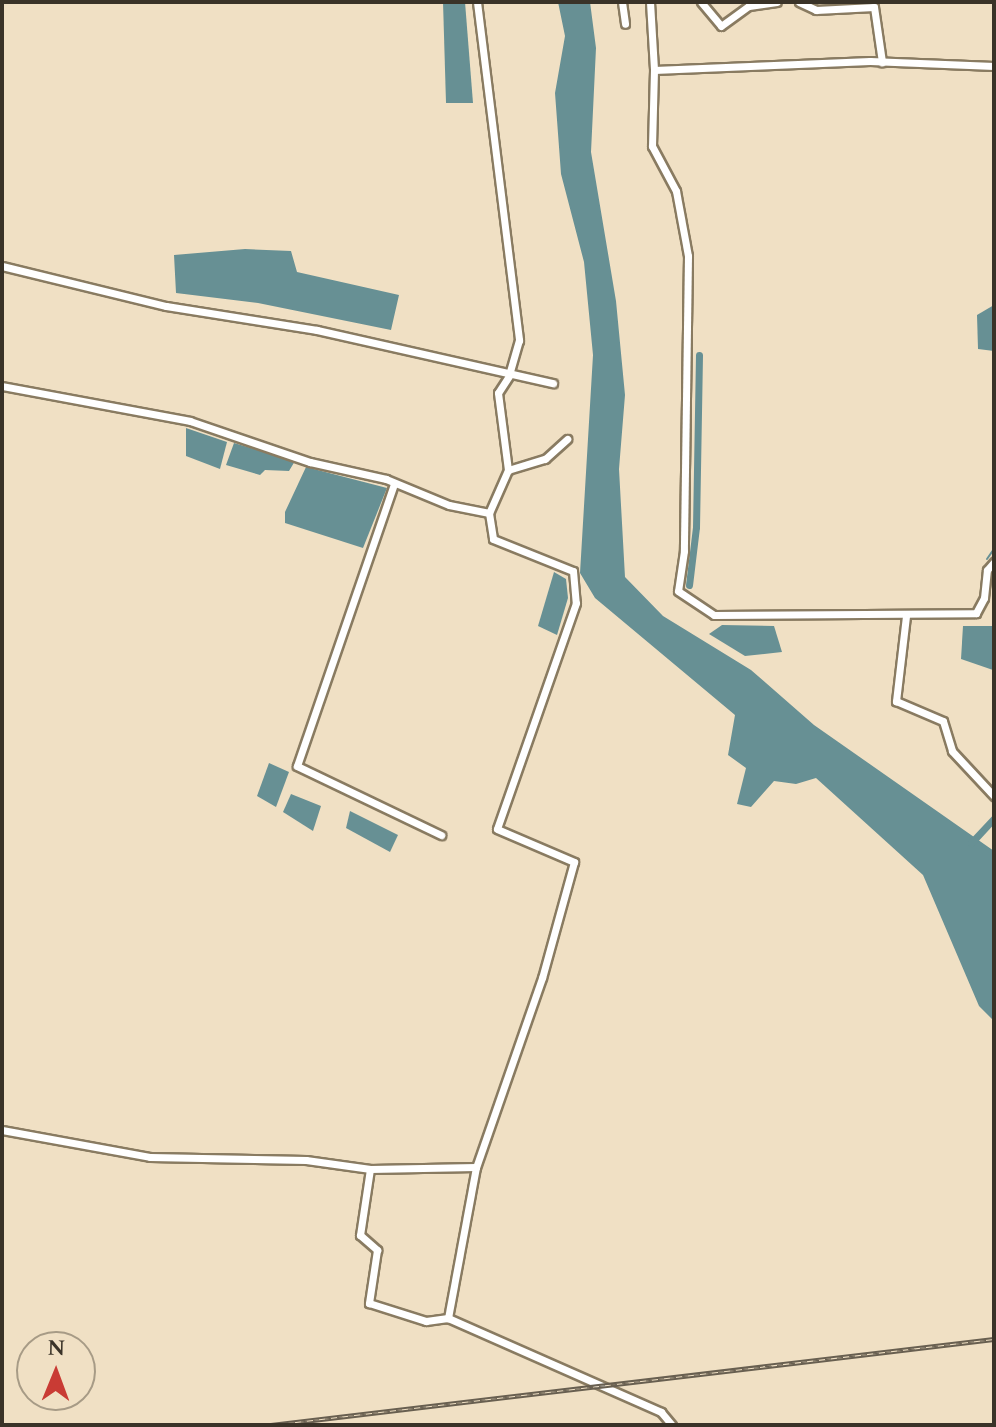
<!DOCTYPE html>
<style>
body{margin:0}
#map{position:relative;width:996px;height:1427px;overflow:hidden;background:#f0e0c4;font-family:Spectral,serif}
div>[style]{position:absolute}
.water>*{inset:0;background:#679094}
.stream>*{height:2px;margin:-1px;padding:0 1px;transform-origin:1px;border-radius:1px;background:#679094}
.canal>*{height:7px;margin:-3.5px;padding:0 3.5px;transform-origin:3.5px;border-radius:3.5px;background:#679094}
.roads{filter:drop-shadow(2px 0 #897b61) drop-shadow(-2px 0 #897b61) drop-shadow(0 2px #897b61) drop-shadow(0 -2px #897b61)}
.minor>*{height:7px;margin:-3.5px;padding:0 3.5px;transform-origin:3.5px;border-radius:3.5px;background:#fff}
.rail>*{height:5px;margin-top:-2.5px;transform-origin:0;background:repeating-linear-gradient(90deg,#f0e0c4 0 6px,#685f50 0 12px);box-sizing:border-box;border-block:2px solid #685f50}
span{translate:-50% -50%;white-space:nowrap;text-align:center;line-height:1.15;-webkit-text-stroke:8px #f0e0c4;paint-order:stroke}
.frame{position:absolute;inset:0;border:4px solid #3a3328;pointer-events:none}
.north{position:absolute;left:16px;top:1331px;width:80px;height:80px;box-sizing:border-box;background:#f0e0c4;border:2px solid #a79b86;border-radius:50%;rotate:1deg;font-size:22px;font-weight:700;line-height:32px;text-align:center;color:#3a3328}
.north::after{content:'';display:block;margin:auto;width:28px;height:36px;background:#c93b34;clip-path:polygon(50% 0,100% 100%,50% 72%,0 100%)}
</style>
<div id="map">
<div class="water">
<i style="clip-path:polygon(443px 2px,465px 2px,473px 103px,446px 103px)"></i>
<i style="clip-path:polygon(558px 2px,590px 2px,596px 48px,591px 152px,616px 301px,625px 395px,619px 469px,625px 577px,663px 616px,751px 670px,814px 725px,994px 851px,994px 1021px,979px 1006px,923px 875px,816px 778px,796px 784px,774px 781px,751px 807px,737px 804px,746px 768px,728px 755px,735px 715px,595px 598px,580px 573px,593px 355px,584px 262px,561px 174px,555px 93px,565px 36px)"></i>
<i style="clip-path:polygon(245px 249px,291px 251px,297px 272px,399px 295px,391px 330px,258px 303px,176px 293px,174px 255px)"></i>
<i style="clip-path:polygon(994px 305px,994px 351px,978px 349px,977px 315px)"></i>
<i style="clip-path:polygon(186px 428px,227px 442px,220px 469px,186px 456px)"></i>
<i style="clip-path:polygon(234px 443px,295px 461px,289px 471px,265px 470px,260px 475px,226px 465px)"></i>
<i style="clip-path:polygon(306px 467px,387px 488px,363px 548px,285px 523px,285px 512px)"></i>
<i style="clip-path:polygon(554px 572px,566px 579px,568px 598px,557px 635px,538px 626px)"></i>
<i style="clip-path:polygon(722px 625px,774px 626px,782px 652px,745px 656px,709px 634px)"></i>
<i style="clip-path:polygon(963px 626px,994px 626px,993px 670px,961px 659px)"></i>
<i style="clip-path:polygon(269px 763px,289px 772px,276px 807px,257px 796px)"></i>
<i style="clip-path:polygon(291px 794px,321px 806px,313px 831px,283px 812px)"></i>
<i style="clip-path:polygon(350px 811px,398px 835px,390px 852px,346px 828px)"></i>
</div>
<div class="stream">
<i style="left:987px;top:559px;width:12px;rotate:-55deg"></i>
</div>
<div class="canal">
<i style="left:689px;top:585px;width:58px;rotate:-83.1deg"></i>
<i style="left:696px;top:527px;width:172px;rotate:-89deg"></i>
<i style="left:971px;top:843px;width:34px;rotate:-47deg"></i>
</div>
<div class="roads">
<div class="minor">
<i style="left:477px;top:2px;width:341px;rotate:82.9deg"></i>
<i style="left:519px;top:340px;width:37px;rotate:106deg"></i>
<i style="left:509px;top:376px;width:20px;rotate:123deg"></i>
<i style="left:498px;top:393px;width:78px;rotate:82.6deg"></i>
<i style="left:508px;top:470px;width:47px;rotate:113.8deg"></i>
<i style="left:489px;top:513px;width:26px;rotate:81deg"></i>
<i style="left:493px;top:539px;width:86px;rotate:21.8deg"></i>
<i style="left:573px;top:571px;width:32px;rotate:85deg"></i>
<i style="left:576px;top:603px;width:239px;rotate:109.3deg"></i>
<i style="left:497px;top:829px;width:84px;rotate:23.2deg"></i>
<i style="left:574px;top:862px;width:120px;rotate:105.4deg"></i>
<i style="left:542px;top:978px;width:200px;rotate:109.2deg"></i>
<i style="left:476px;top:1167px;width:154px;rotate:100.5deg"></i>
<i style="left:448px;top:1318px;width:233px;rotate:23.8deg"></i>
<i style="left:661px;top:1412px;width:17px;rotate:50deg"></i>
<i style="left:622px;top:2px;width:22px;rotate:82deg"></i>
<i style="left:650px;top:2px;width:68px;rotate:86.6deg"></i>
<i style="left:654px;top:70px;width:216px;rotate:-2.4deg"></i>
<i style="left:870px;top:61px;width:124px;rotate:2.3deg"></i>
<i style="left:701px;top:2px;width:31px;rotate:50deg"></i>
<i style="left:721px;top:26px;width:34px;rotate:-36deg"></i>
<i style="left:749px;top:6px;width:28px;rotate:-8deg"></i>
<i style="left:799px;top:2px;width:19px;rotate:25deg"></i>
<i style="left:816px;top:10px;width:58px;rotate:-3deg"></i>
<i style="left:874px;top:7px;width:56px;rotate:81.7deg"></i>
<i style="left:654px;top:70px;width:76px;rotate:91.5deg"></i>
<i style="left:652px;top:146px;width:51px;rotate:61.9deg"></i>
<i style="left:676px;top:191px;width:66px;rotate:79.5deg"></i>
<i style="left:688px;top:256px;width:295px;rotate:90.8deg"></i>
<i style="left:684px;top:551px;width:40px;rotate:98.5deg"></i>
<i style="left:678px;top:591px;width:43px;rotate:33.7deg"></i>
<i style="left:714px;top:615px;width:262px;rotate:-0.4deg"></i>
<i style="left:976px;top:613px;width:17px;rotate:-62deg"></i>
<i style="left:984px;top:598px;width:28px;rotate:-84deg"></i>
<i style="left:987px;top:570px;width:11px;rotate:-49deg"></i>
<i style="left:2px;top:266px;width:169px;rotate:13.7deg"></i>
<i style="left:166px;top:306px;width:153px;rotate:9deg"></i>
<i style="left:317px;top:330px;width:242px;rotate:12.7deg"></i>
<i style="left:2px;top:386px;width:191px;rotate:10.5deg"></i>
<i style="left:190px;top:421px;width:127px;rotate:18.9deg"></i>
<i style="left:310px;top:462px;width:78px;rotate:12.6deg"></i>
<i style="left:386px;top:479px;width:68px;rotate:22.4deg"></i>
<i style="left:449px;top:505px;width:41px;rotate:11.3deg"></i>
<i style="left:508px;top:470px;width:39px;rotate:-17deg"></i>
<i style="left:545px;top:459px;width:30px;rotate:-42deg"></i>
<i style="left:394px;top:484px;width:298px;rotate:109deg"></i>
<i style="left:297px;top:766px;width:160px;rotate:25.6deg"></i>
<i style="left:906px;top:616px;width:86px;rotate:96.7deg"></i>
<i style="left:896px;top:701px;width:51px;rotate:23.1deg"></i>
<i style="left:943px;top:721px;width:31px;rotate:73deg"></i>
<i style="left:952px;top:751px;width:62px;rotate:47deg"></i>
<i style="left:2px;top:1130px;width:150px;rotate:10.3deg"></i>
<i style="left:150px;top:1157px;width:156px;rotate:1.1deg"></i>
<i style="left:306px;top:1160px;width:65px;rotate:8deg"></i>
<i style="left:370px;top:1169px;width:106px;rotate:-1.1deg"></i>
<i style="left:370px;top:1169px;width:67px;rotate:98.6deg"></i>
<i style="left:360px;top:1235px;width:23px;rotate:41deg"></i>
<i style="left:377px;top:1250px;width:54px;rotate:98.6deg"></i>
<i style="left:369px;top:1303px;width:60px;rotate:17.5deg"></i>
<i style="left:426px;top:1321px;width:22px;rotate:-8deg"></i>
</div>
</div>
<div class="rail">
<i style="left:271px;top:1425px;width:728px;rotate:-6.78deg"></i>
</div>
<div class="frame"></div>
<div class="north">N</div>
</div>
